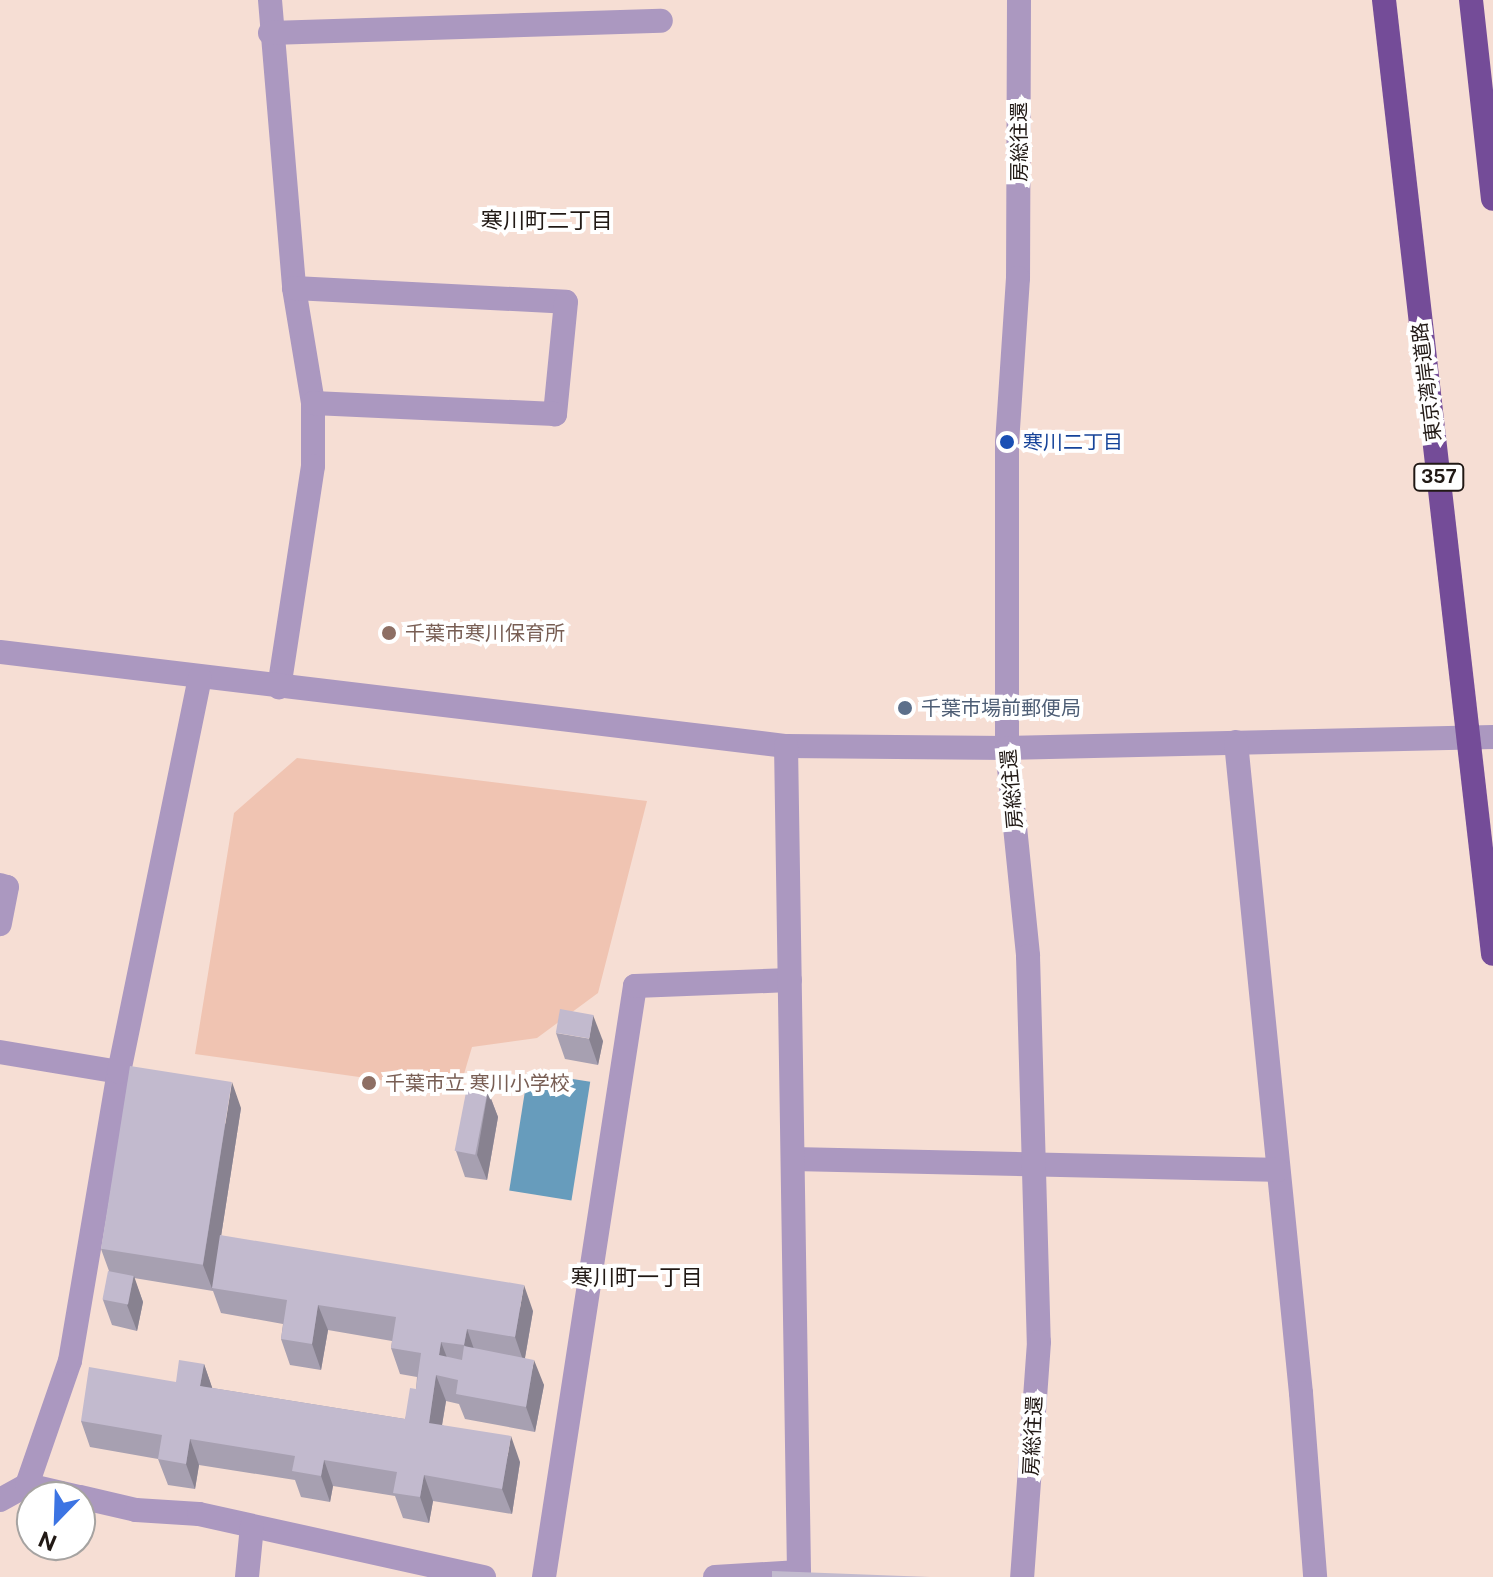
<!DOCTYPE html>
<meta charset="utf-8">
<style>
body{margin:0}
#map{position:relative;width:1493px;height:1577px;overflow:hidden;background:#f6ded4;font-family:"Public Sans","Noto Sans JP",sans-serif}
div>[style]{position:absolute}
.green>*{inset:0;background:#f0c4b2}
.water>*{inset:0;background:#679cbc;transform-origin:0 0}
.minor>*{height:24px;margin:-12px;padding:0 12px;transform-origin:12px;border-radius:12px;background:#ab98c0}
.tertiary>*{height:24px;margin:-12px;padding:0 12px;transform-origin:12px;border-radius:12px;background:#ab98c0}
.trunk>*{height:24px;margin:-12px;padding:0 12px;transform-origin:12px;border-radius:12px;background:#744c98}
.wall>*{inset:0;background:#a7a0b1}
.shaded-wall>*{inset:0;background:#888290}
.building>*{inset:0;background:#c2bace;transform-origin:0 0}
.dots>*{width:22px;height:22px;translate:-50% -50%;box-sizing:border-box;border:4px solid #fff;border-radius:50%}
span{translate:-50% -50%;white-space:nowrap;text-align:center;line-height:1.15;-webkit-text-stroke:8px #fff;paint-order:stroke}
.shield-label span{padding:2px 6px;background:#fff;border:2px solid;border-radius:6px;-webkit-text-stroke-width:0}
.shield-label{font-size:18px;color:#211915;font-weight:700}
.street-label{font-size:20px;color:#211915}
.transit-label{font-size:20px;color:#164399}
.left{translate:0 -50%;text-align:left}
.education-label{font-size:20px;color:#785e54}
.service-label{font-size:20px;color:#4e5e75}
.neighbourhood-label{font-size:22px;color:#211915}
.north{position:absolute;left:16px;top:1481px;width:80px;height:80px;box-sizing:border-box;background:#fff;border:2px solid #a6a3a1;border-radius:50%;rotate:203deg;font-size:22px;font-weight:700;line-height:32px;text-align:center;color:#211915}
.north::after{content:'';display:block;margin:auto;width:28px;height:36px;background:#3c74e3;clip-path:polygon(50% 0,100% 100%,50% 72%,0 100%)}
</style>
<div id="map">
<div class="green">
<i style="clip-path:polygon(297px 758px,647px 801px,598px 993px,537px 1038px,472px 1047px,459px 1091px,195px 1054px,234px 813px)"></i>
</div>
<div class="water">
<i style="left:528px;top:1072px;width:63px;height:120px;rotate:9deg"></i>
</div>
<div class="minor">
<i style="left:270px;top:0;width:289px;rotate:85.2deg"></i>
<i style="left:294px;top:288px;width:117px;rotate:80.6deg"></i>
<i style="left:313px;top:403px;width:63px;rotate:90deg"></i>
<i style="left:313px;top:466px;width:224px;rotate:98.7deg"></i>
<i style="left:270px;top:33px;width:391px;rotate:-1.8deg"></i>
<i style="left:294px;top:288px;width:272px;rotate:2.9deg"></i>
<i style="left:566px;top:302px;width:113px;rotate:95.6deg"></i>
<i style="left:555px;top:414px;width:242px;rotate:-177.4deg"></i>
<i style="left:0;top:652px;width:792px;rotate:6.82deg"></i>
<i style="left:786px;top:746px;width:221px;rotate:0.5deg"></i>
<i style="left:1007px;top:748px;width:486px;rotate:-1.3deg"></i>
<i style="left:1236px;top:742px;width:654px;rotate:84.3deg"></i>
<i style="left:1301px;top:1393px;width:185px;rotate:85.6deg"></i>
<i style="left:0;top:885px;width:7px;rotate:16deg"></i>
<i style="left:7px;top:887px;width:38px;rotate:101deg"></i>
<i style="left:0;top:1052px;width:121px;rotate:9.5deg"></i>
<i style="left:793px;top:1159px;width:485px;rotate:1.3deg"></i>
<i style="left:27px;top:1485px;width:53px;rotate:13deg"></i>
<i style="left:80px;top:1497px;width:57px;rotate:13.1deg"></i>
<i style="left:136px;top:1510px;width:63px;rotate:3.6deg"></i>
<i style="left:199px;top:1514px;width:292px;rotate:12.5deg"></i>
<i style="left:0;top:1500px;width:31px;rotate:-29deg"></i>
<i style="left:27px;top:1485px;width:131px;rotate:-70.9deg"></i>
<i style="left:70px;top:1361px;width:293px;rotate:-80.4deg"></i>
<i style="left:119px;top:1072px;width:402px;rotate:-78.4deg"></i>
<i style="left:247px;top:1577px;width:51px;rotate:-84.4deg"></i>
<i style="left:544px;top:1577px;width:598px;rotate:-81.25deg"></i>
<i style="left:635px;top:986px;width:155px;rotate:-2.2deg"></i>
<i style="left:715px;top:1577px;width:84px;rotate:-3.4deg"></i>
<i style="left:799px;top:1572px;width:826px;rotate:-90.9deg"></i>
</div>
<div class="tertiary">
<i style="left:1019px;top:0;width:278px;rotate:90.2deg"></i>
<i style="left:1018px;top:278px;width:164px;rotate:93.8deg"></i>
<i style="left:1007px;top:442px;width:306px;rotate:90deg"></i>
<i style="left:1007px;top:748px;width:209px;rotate:84.2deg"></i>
<i style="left:1028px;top:956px;width:386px;rotate:88.4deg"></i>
<i style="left:1039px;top:1342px;width:236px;rotate:94.1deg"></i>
</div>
<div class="trunk">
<i style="left:1384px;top:0;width:960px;rotate:83.48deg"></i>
<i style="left:1471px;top:0;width:200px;rotate:83.7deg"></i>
</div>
<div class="wall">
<i style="clip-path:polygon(556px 1033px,603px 1041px,598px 1065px,565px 1059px)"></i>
<i style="clip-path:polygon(488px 1091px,498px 1117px,487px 1180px,465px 1177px,456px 1151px)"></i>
<i style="clip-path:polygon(241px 1108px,221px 1236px,533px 1311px,525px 1358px,544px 1385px,535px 1432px,465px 1419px,459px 1404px,446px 1401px,442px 1425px,520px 1462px,512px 1514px,433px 1501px,429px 1523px,403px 1518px,395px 1496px,333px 1486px,330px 1502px,301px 1497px,295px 1480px,199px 1465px,195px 1489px,168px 1485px,158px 1459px,90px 1447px,81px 1421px,176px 1382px,204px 1364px,212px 1388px,405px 1419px,416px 1389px,417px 1377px,400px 1374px,391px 1348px,392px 1341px,328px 1330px,321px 1370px,290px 1365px,281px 1339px,283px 1324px,221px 1313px,213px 1291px,134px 1278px,143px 1302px,137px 1331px,112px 1325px,103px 1300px,109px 1271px,101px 1249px)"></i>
</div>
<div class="shaded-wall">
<i style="clip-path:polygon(593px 1015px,603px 1041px,598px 1065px,589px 1039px)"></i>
<i style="clip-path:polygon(232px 1082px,241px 1108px,213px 1288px,212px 1288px,213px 1291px,203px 1265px)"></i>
<i style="clip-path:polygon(488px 1091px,498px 1117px,487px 1180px,477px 1155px)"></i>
<i style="clip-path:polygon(134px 1276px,143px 1302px,137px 1331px,127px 1305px)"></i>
<i style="clip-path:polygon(524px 1285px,533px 1311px,524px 1363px,515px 1337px)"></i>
<i style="clip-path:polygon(318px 1305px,328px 1330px,321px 1370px,312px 1344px)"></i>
<i style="clip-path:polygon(467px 1329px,476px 1355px,464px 1345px)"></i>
<i style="clip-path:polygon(441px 1342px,451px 1368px,439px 1355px)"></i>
<i style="clip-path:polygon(534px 1360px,544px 1385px,535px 1432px,526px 1407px)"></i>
<i style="clip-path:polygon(204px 1364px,213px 1390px,200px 1386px)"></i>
<i style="clip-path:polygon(436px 1375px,446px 1401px,438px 1449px,429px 1423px)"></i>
<i style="clip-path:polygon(511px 1436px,520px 1462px,512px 1514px,502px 1489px)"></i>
<i style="clip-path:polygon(190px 1439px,199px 1465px,195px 1489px,186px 1464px)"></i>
<i style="clip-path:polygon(324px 1460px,333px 1486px,330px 1502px,321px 1476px)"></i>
<i style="clip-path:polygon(424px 1475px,433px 1501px,429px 1523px,420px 1497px)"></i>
</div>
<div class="building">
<i style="left:560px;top:1009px;width:34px;height:24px;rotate:10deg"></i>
<i style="left:130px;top:1066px;width:103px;height:185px;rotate:9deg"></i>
<i style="left:467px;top:1087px;width:21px;height:65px;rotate:11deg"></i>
<i style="clip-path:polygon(220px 1235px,524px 1285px,515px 1337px,467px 1329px,464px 1345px,441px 1342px,439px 1355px,462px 1360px,464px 1346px,534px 1360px,526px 1407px,456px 1394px,458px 1380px,436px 1375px,429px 1423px,511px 1436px,502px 1489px,424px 1475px,420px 1497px,393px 1493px,397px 1472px,324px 1460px,321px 1476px,292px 1471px,295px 1456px,190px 1439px,186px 1464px,158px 1459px,162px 1435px,81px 1421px,89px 1367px,176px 1382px,179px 1360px,204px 1364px,200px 1386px,405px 1419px,410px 1388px,416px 1389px,421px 1353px,391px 1348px,396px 1317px,318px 1305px,312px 1344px,281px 1339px,287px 1300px,212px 1288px)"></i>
<i style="left:108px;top:1271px;width:26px;height:29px;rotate:11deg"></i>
<i style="clip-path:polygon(772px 1571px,930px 1577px,772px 1577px)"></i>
</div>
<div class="dots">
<i style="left:1007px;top:442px;background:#1a4fb4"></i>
<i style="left:389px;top:633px;background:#8d6e63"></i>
<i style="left:905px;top:708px;background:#5c6f8a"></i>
<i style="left:369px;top:1083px;background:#8d6e63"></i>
</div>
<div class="shield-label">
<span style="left:1439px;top:477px">357</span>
</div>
<div class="street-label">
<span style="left:1019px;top:142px;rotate:-90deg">房総往還</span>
<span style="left:1427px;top:382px;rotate:-97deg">東京湾岸道路</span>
<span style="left:1012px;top:789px;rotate:-95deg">房総往還</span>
<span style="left:1033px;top:1436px;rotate:-87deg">房総往還</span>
</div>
<div class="transit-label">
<span class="left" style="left:1023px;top:442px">寒川二丁目</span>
</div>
<div class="education-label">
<span class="left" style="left:405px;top:633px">千葉市寒川保育所</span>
<span class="left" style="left:385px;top:1083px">千葉市立 寒川小学校</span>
</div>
<div class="service-label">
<span class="left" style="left:921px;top:708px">千葉市場前郵便局</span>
</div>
<div class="neighbourhood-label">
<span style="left:547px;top:221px">寒川町二丁目</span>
<span style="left:637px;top:1278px">寒川町一丁目</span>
</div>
<div class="north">N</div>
</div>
